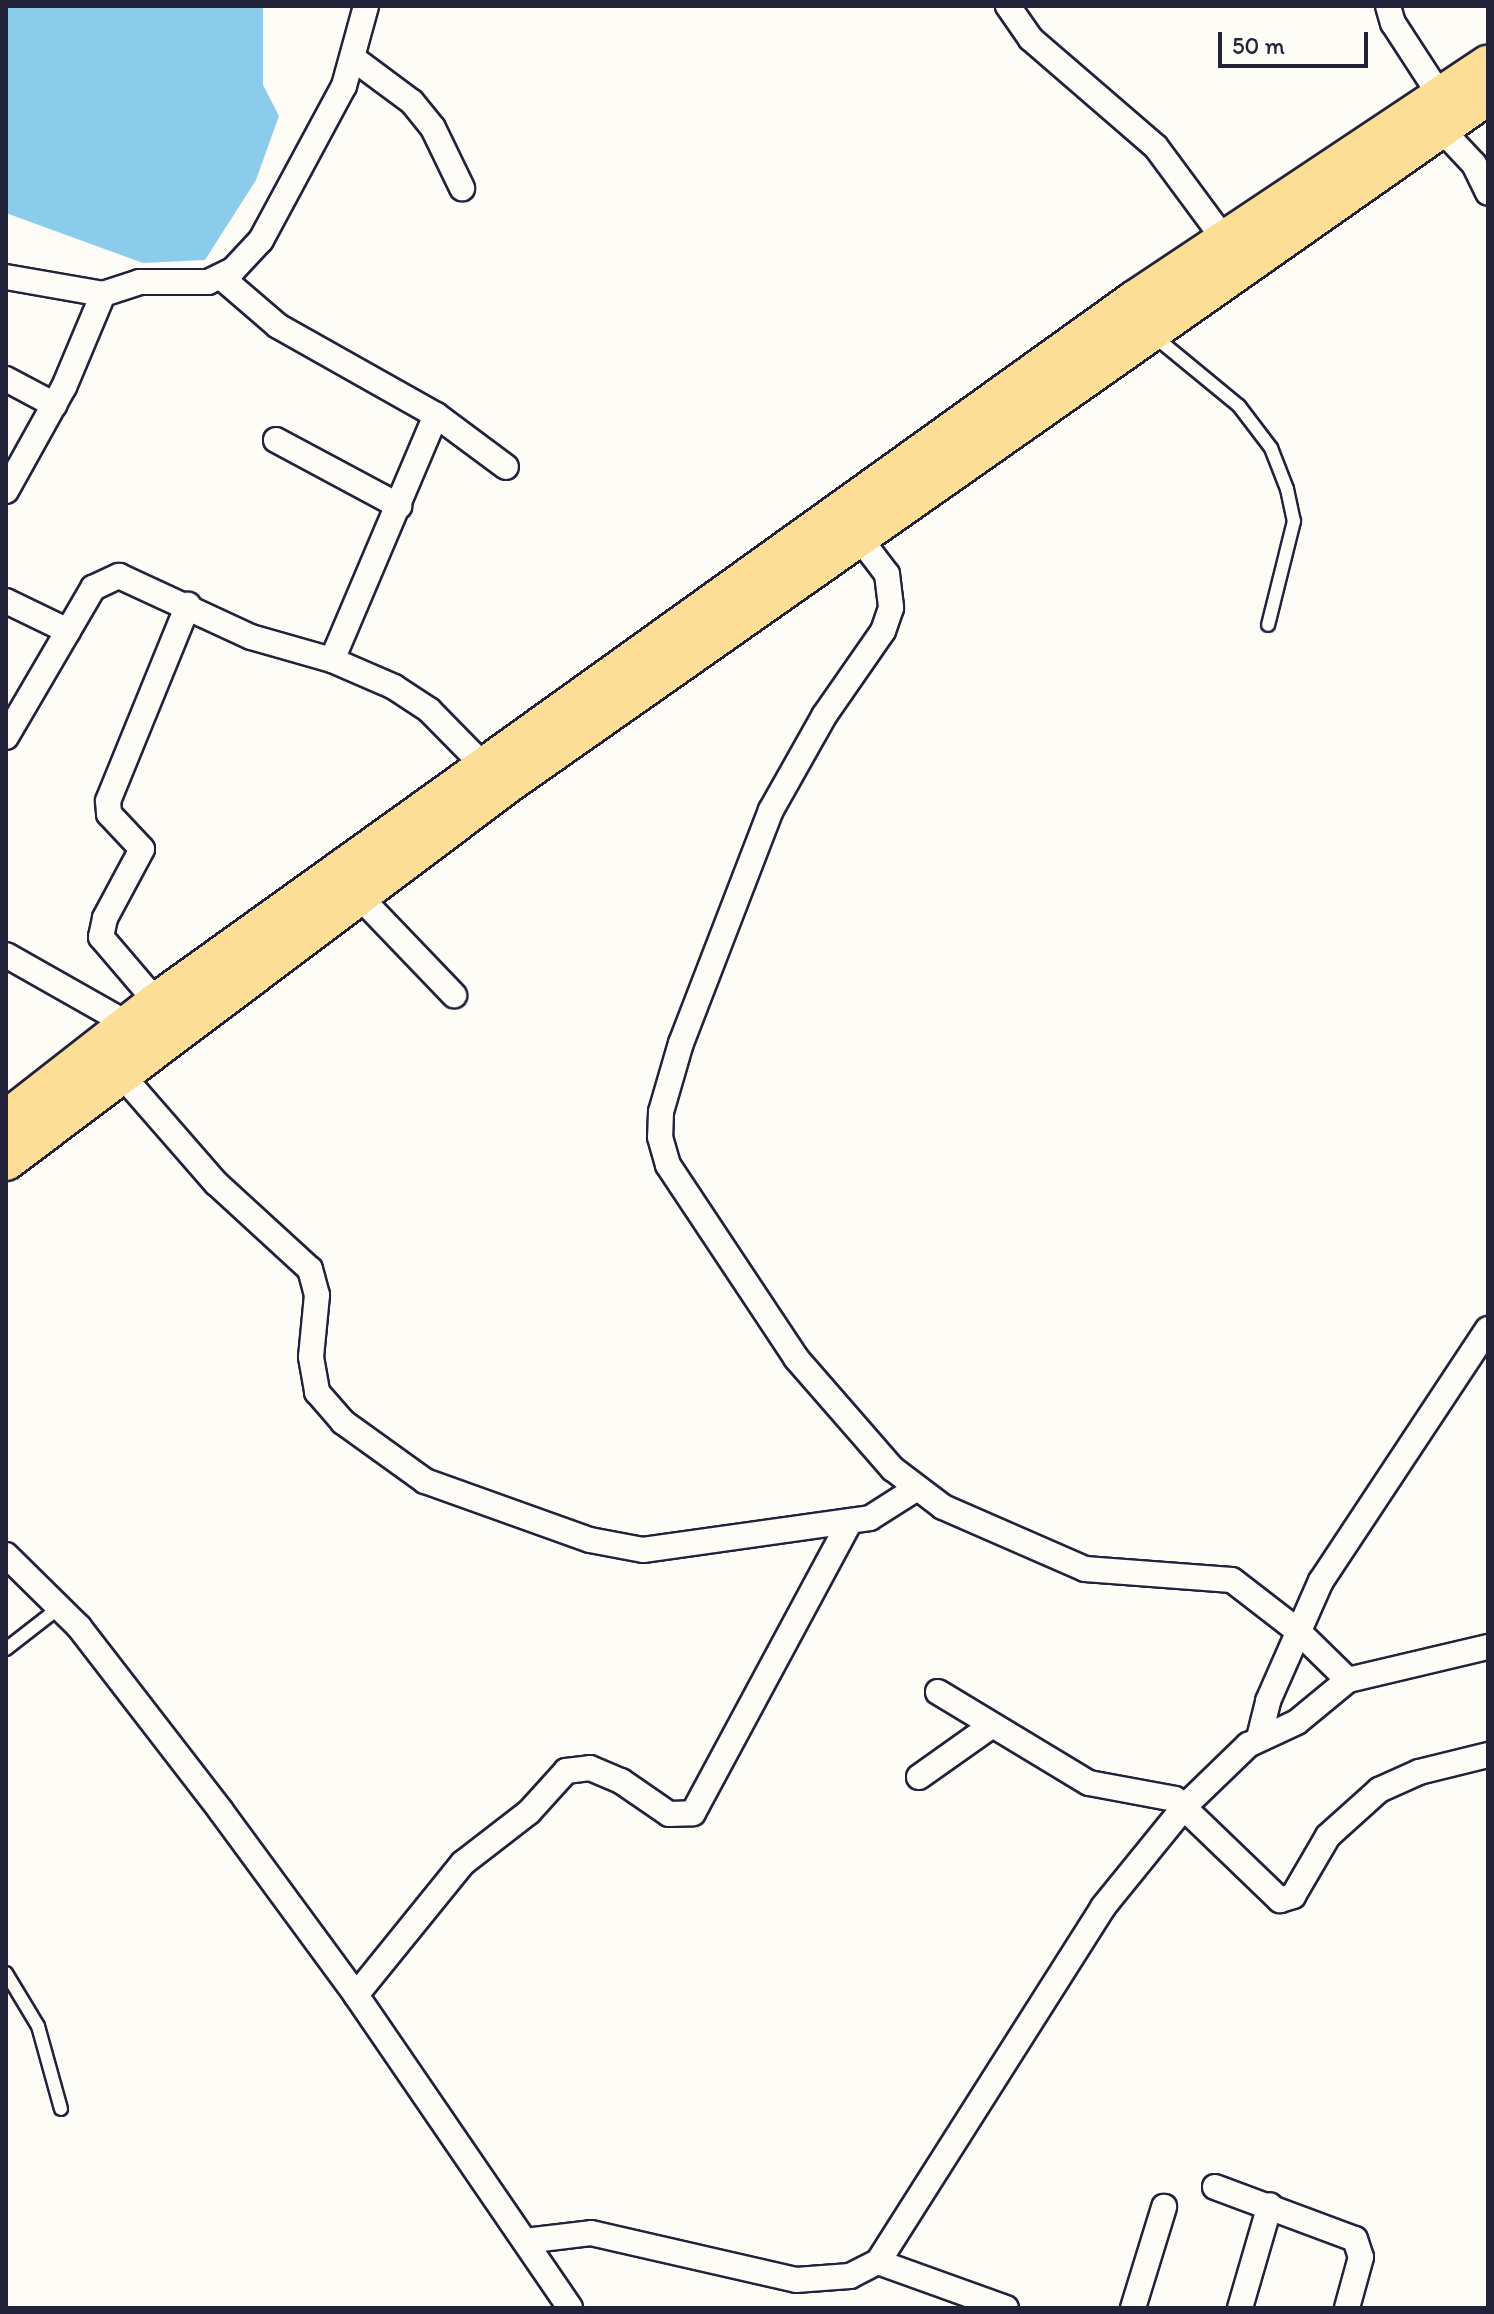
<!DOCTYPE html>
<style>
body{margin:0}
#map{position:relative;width:1494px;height:2314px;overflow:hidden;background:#fdfcf7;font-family:Itim,sans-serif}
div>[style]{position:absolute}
.water>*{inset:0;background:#8bcbec}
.roads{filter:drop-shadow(2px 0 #22223b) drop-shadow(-2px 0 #22223b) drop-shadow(0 2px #22223b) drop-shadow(0 -2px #22223b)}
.lane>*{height:12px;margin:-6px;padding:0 6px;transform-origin:6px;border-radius:6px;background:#fdfcf7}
.street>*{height:24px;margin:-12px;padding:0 12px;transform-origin:12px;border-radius:12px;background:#fdfcf7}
.primary>*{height:38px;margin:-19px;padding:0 19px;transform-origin:19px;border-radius:19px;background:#fcde96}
span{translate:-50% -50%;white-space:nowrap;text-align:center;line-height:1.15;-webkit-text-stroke:8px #fdfcf7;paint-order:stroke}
.frame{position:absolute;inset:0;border:8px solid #22223b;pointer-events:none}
.scale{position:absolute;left:1218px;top:32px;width:150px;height:36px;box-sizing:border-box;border:4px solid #22223b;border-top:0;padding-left:10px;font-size:24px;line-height:28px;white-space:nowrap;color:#22223b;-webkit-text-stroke:6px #fdfcf7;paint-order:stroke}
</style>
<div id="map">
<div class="water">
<i style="clip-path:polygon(6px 6px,263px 6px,263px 85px,279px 116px,256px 180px,205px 260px,143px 263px,6px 213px)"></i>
</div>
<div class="roads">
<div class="lane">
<i style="left:1154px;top:336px;width:110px;rotate:39.5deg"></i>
<i style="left:1239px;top:406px;width:53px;rotate:52.7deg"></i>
<i style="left:1271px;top:448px;width:44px;rotate:68.7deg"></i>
<i style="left:1287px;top:489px;width:33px;rotate:78deg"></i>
<i style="left:1294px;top:521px;width:107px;rotate:104deg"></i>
<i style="left:6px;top:1649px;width:68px;rotate:-37.9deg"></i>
<i style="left:6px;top:1973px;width:62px;rotate:58.9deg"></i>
<i style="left:38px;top:2026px;width:86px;rotate:74.5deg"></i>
</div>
<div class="street">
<i style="left:1008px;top:6px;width:40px;rotate:55.1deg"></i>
<i style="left:1031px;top:39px;width:165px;rotate:40.8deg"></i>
<i style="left:1156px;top:147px;width:129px;rotate:53.5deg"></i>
<i style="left:1388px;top:6px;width:18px;rotate:74deg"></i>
<i style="left:1393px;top:23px;width:88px;rotate:57deg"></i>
<i style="left:354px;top:59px;width:72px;rotate:36.6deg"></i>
<i style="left:412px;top:102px;width:33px;rotate:51deg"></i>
<i style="left:433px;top:128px;width:67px;rotate:64.2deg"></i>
<i style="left:1441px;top:129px;width:48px;rotate:46.7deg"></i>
<i style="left:1474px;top:164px;width:32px;rotate:64deg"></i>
<i style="left:6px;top:277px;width:98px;rotate:9.9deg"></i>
<i style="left:221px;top:277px;width:75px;rotate:40.7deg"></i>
<i style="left:278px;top:326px;width:181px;rotate:29.4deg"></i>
<i style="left:436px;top:415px;width:87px;rotate:36.6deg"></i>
<i style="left:6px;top:379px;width:55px;rotate:28deg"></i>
<i style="left:276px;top:440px;width:140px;rotate:28.2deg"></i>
<i style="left:6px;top:491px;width:119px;rotate:-60.9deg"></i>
<i style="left:64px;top:387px;width:101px;rotate:-67.2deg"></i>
<i style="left:103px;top:294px;width:38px;rotate:-18deg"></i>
<i style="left:139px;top:282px;width:69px"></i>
<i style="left:208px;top:282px;width:28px;rotate:-26deg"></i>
<i style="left:233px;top:270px;width:41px;rotate:-47deg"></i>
<i style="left:261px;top:240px;width:175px;rotate:-61.7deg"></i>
<i style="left:344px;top:86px;width:83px;rotate:-74.6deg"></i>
<i style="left:858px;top:536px;width:48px;rotate:52.7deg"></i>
<i style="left:887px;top:574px;width:34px;rotate:83deg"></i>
<i style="left:891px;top:608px;width:24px;rotate:109deg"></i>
<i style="left:883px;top:631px;width:103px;rotate:124.8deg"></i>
<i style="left:824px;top:716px;width:108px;rotate:119.4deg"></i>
<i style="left:771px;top:810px;width:250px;rotate:111.1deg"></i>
<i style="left:681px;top:1043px;width:72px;rotate:106.2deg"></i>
<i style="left:661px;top:1112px;width:25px;rotate:92deg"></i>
<i style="left:660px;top:1137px;width:29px;rotate:74deg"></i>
<i style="left:668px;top:1165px;width:232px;rotate:56.4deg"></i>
<i style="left:796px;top:1358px;width:147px;rotate:48.9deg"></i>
<i style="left:893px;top:1469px;width:63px;rotate:37.2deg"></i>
<i style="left:943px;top:1507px;width:155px;rotate:23.6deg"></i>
<i style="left:1085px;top:1569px;width:147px;rotate:4.3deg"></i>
<i style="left:1232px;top:1580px;width:83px;rotate:37.7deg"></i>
<i style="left:1298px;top:1631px;width:70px;rotate:44.4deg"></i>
<i style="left:1348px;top:1680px;width:144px;rotate:-13.3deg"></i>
<i style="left:6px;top:601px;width:69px;rotate:25.8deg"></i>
<i style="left:332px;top:660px;width:266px;rotate:-67deg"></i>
<i style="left:6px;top:737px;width:173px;rotate:-59.7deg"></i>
<i style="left:93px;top:588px;width:29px;rotate:-25deg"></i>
<i style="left:119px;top:576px;width:145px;rotate:24.8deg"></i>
<i style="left:251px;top:637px;width:84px;rotate:15.9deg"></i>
<i style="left:332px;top:660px;width:68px;rotate:23.5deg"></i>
<i style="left:394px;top:687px;width:42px;rotate:33.3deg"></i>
<i style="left:429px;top:710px;width:78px;rotate:45.5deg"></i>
<i style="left:358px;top:895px;width:139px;rotate:46.2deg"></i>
<i style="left:6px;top:955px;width:140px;rotate:29.5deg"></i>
<i style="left:166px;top:1013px;width:100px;rotate:-130.5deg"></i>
<i style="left:101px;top:937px;width:19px;rotate:-78deg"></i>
<i style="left:105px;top:918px;width:78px;rotate:-61.8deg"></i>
<i style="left:142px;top:849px;width:48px;rotate:-133.3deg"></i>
<i style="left:109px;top:814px;width:13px;rotate:-94deg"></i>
<i style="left:108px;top:801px;width:212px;rotate:-67.8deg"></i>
<i style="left:113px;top:1065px;width:157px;rotate:48.9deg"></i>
<i style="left:216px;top:1183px;width:127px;rotate:42.5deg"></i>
<i style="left:310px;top:1269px;width:27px;rotate:75deg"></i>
<i style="left:317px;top:1295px;width:62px;rotate:95.5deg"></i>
<i style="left:311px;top:1357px;width:36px;rotate:80deg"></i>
<i style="left:317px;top:1392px;width:40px;rotate:49deg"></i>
<i style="left:343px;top:1422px;width:101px;rotate:35.7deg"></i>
<i style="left:425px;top:1481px;width:175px;rotate:19.7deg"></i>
<i style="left:590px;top:1540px;width:54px;rotate:10.7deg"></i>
<i style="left:643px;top:1550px;width:229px;rotate:-8deg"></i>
<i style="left:870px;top:1518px;width:52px;rotate:-32.5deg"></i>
<i style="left:6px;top:1555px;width:103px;rotate:44.6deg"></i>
<i style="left:79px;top:1627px;width:232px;rotate:52.3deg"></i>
<i style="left:221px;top:1811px;width:228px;rotate:53.7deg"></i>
<i style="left:356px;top:1995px;width:379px;rotate:55.6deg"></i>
<i style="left:938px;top:1692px;width:176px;rotate:31.1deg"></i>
<i style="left:1089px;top:1783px;width:87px;rotate:10.5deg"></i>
<i style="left:1175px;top:1799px;width:146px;rotate:43.9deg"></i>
<i style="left:1280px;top:1900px;width:14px;rotate:-17deg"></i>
<i style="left:1293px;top:1896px;width:69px;rotate:-59.7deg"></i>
<i style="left:1328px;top:1836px;width:69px;rotate:-42deg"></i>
<i style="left:1379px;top:1790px;width:44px;rotate:-24.2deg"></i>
<i style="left:1419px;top:1772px;width:71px;rotate:-13.8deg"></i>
<i style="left:1259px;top:1738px;width:38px;rotate:-76deg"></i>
<i style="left:1268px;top:1701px;width:131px;rotate:-66.2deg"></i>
<i style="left:1321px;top:1581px;width:302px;rotate:-56.5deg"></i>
<i style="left:919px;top:1777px;width:88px;rotate:-35.3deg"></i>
<i style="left:356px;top:1995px;width:170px;rotate:-51deg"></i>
<i style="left:463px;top:1863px;width:83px;rotate:-37.7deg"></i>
<i style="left:529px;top:1812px;width:55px;rotate:-47.9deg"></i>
<i style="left:566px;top:1771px;width:24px;rotate:-7deg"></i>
<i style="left:590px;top:1768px;width:34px;rotate:23deg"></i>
<i style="left:621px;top:1781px;width:58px;rotate:34.5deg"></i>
<i style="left:669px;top:1814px;width:24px;rotate:-2deg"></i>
<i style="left:693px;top:1813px;width:331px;rotate:-61.7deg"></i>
<i style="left:1215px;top:2187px;width:149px;rotate:20.4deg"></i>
<i style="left:1355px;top:2239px;width:19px;rotate:72deg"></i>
<i style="left:1361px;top:2257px;width:53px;rotate:105.4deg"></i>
<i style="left:525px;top:2241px;width:66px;rotate:-6.9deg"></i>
<i style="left:591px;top:2233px;width:210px;rotate:12.9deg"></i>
<i style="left:796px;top:2280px;width:54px;rotate:-4.2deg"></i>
<i style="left:850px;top:2276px;width:31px;rotate:-27deg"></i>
<i style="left:878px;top:2262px;width:420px;rotate:-57.6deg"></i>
<i style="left:1103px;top:1907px;width:130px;rotate:-50.9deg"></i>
<i style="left:1185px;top:1806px;width:88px;rotate:-44.1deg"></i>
<i style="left:1248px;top:1745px;width:54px;rotate:-25.1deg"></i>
<i style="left:1297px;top:1722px;width:66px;rotate:-39.5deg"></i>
<i style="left:878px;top:2262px;width:136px;rotate:19.8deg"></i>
<i style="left:1133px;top:2308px;width:106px;rotate:-72.9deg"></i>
<i style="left:1240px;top:2308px;width:107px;rotate:-73.8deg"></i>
</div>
<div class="primary">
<i style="left:6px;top:1120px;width:192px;rotate:-38deg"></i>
<i style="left:157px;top:1002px;width:1204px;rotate:-35.67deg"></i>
<i style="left:1135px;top:300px;width:424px;rotate:-33.7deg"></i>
<i style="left:6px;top:1161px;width:627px;rotate:-36.96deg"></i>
<i style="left:507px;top:784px;width:1199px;rotate:-35.08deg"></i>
</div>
</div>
<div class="frame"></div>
<div class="scale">50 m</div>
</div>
